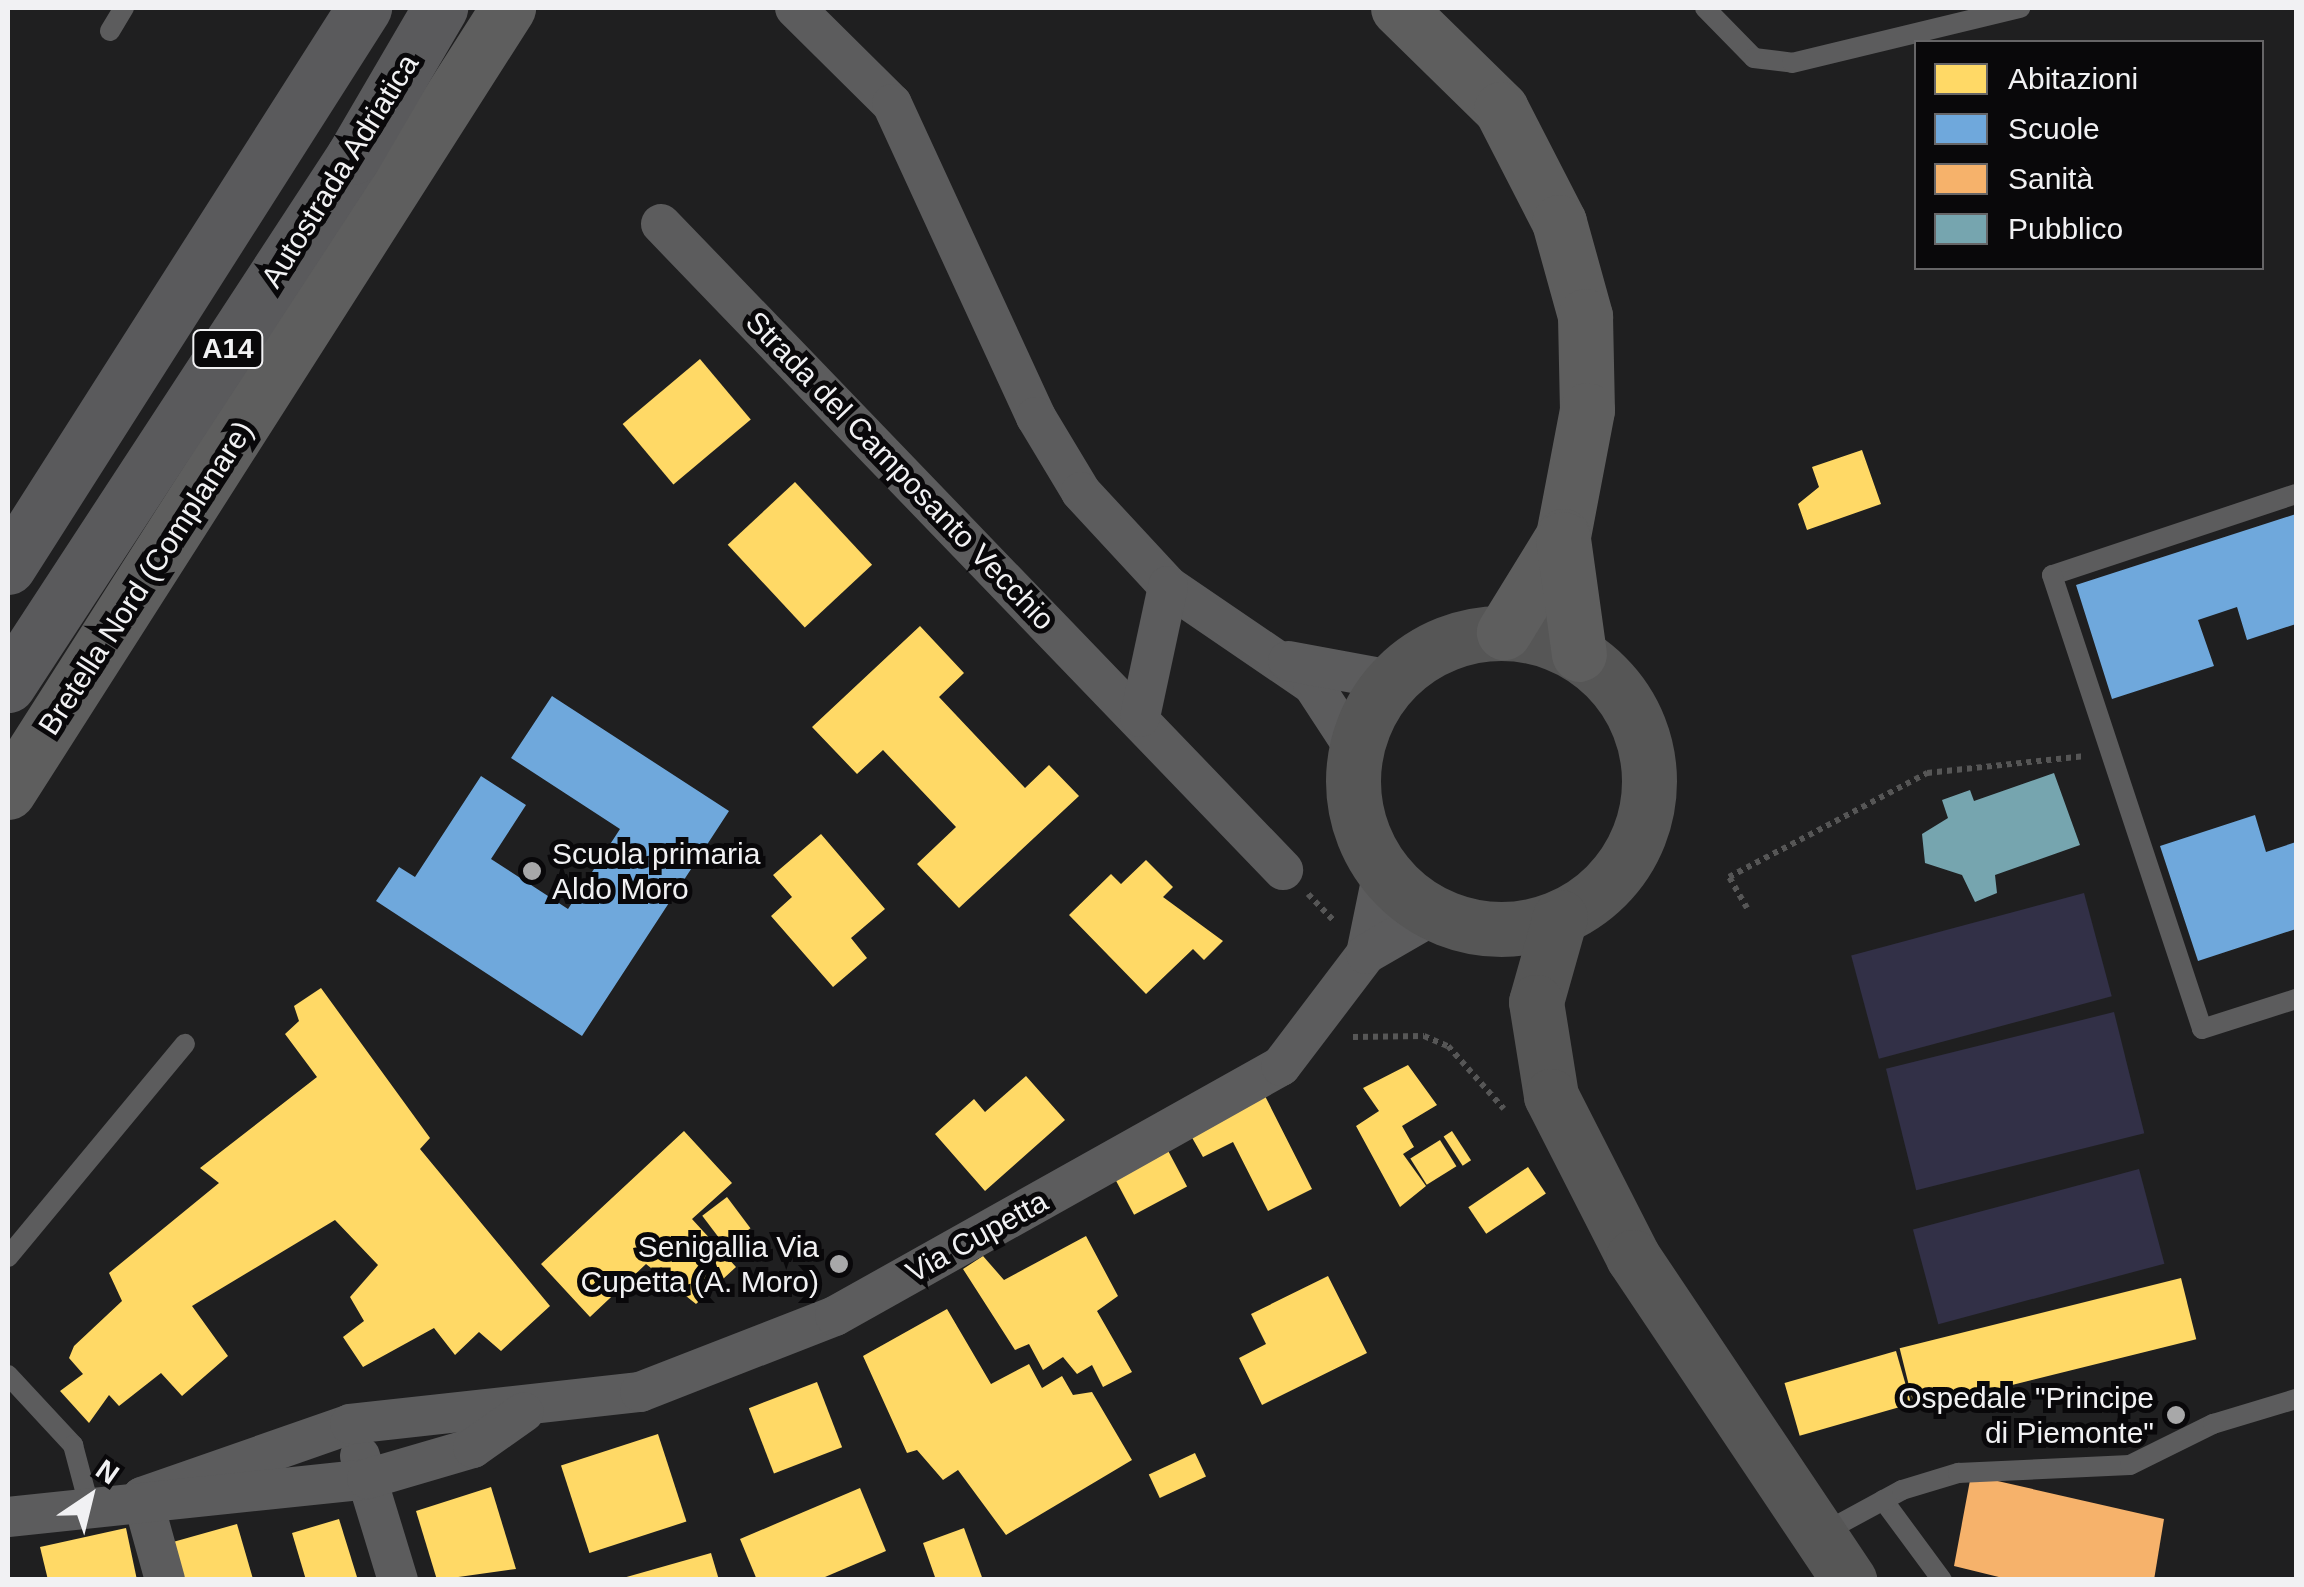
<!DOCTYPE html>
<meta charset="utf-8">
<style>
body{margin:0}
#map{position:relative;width:2304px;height:1587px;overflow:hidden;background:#1f1f20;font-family:Arial,sans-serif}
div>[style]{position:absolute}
.green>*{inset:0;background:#323047;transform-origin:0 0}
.homes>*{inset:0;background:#ffd966;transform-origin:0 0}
.schools>*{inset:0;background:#6fa8dc}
.health>*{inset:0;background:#f6b26b}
.public>*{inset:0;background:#76a5af}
.path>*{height:6px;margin-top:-3px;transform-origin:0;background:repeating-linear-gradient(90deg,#565656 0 5px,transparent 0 10px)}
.lane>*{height:20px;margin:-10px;padding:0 10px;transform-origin:10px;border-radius:10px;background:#5c5c5d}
.street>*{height:40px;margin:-20px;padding:0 20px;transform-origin:20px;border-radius:20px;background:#5c5c5d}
.secondary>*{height:55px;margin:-27.5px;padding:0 27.5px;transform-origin:27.5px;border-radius:27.5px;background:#565656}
.secondary>.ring{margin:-27.5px;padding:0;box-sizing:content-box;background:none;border:55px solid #565656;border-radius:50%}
.primary>*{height:55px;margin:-27.5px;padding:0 27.5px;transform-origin:27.5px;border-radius:27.5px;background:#5e5e5e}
.highway>*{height:55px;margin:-27.5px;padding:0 27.5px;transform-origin:27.5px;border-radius:27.5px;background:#5a5a5c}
.dots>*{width:28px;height:28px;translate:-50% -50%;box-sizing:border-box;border:5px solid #09080a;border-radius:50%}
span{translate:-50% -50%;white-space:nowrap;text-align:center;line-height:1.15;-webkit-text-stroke:10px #09080a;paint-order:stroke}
.shield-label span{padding:2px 8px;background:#09080a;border:2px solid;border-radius:8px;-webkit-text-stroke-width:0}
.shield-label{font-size:28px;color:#f1f1f3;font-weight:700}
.street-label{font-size:30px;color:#f1f1f3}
.poi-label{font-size:30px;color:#f1f1f3}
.left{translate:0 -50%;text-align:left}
.right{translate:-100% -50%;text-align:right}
.frame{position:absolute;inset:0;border:10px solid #f1f1f3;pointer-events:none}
.legend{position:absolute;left:1914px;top:40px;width:350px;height:230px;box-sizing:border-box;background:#09080a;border:2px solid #666567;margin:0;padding:12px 18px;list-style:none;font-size:30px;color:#f1f1f3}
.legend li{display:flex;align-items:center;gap:20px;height:50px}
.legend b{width:50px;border:2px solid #666567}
.north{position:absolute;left:40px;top:1447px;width:100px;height:100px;-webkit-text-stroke:8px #09080a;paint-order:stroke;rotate:35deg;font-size:28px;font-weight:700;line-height:40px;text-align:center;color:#f1f1f3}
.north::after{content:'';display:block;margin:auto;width:35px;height:45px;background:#f1f1f3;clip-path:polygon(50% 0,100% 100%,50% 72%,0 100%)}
</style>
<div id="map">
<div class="green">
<i style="left:2084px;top:893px;width:107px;height:241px;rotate:75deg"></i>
<i style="left:2114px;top:1012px;width:125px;height:235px;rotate:76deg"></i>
<i style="left:2139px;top:1169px;width:98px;height:234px;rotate:75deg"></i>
</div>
<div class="homes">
<i style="left:700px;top:359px;width:79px;height:101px;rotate:50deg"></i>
<i style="clip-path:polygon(1862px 450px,1881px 504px,1807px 530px,1798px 504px,1819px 487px,1812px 467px)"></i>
<i style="left:795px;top:482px;width:113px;height:92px;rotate:47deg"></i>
<i style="clip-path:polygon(920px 626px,964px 673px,939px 697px,1025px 788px,1049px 765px,1079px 796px,959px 908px,917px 864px,956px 827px,883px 750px,857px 774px,812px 727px)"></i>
<i style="clip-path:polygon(821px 834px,885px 909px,851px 938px,867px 958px,833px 987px,771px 916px,792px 897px,773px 875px)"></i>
<i style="clip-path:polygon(1146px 860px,1173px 887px,1163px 897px,1223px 941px,1204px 960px,1193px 949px,1146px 994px,1069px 915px,1111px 874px,1121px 884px)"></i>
<i style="clip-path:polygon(321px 988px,430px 1138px,420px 1149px,550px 1306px,501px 1351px,479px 1332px,455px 1355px,434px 1328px,363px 1367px,343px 1337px,364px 1321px,350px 1297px,378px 1265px,335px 1220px,192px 1306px,228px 1356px,182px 1396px,161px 1373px,119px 1406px,109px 1395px,89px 1423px,60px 1391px,83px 1374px,69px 1358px,74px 1346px,122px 1301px,109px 1273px,219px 1183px,200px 1168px,317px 1077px,285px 1034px,299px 1021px,294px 1006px)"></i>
<i style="clip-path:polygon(1408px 1065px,1437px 1105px,1402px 1126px,1414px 1147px,1403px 1154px,1426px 1186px,1400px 1207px,1356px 1126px,1379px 1111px,1363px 1088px)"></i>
<i style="clip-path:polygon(1026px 1076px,1065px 1120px,985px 1191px,935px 1134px,974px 1099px,985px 1112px)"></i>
<i style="clip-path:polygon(1265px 1096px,1312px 1189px,1268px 1211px,1233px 1142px,1203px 1157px,1190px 1134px)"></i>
<i style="clip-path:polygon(684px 1131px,732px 1183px,692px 1219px,736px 1267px,696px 1304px,646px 1264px,590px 1317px,541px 1264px)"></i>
<i style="left:1452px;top:1131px;width:35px;height:10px;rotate:57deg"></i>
<i style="left:1440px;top:1140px;width:31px;height:35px;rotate:58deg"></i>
<i style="left:1165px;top:1145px;width:47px;height:60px;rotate:62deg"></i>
<i style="left:1528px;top:1167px;width:32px;height:72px;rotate:56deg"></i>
<i style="left:727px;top:1197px;width:39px;height:31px;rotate:53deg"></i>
<i style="clip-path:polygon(1086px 1236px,1118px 1296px,1097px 1311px,1132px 1372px,1103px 1387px,1092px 1365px,1077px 1374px,1063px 1357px,1043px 1370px,1029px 1344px,1015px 1350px,963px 1269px,983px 1256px,1004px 1280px)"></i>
<i style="clip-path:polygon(1328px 1276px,1367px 1353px,1262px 1405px,1239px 1358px,1266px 1344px,1251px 1314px)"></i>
<i style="left:2181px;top:1278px;width:63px;height:290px;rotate:76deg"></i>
<i style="clip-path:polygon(947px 1309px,991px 1384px,1029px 1364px,1042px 1388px,1062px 1376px,1073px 1395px,1092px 1392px,1132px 1460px,1006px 1535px,958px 1470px,943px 1480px,917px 1450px,907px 1453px,863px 1356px)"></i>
<i style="left:1896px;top:1351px;width:55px;height:116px;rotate:74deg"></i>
<i style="left:817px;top:1382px;width:70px;height:73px;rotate:69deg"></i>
<i style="left:658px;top:1434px;width:92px;height:102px;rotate:72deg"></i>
<i style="left:1195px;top:1453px;width:26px;height:51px;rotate:65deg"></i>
<i style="clip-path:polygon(491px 1487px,516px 1569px,437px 1580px,416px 1511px)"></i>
<i style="clip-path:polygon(860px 1488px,886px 1551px,818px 1580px,757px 1580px,740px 1539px)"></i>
<i style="clip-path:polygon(339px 1519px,357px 1577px,306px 1580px,292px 1533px)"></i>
<i style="clip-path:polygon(237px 1524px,253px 1579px,184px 1580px,173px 1542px)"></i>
<i style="clip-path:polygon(126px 1528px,137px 1580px,48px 1580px,40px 1547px)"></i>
<i style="clip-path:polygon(964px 1528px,983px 1580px,936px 1580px,923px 1543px)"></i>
<i style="clip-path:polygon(711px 1553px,719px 1580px,623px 1580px,623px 1578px)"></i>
</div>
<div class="schools">
<i style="clip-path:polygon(2296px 514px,2296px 624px,2247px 640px,2237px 607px,2198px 620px,2214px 666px,2112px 699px,2076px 585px)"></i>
<i style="clip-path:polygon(552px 696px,729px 811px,582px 1036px,376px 901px,399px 867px,415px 877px,481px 776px,526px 805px,491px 859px,568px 909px,620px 829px,511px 758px)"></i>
<i style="clip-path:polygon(2255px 815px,2266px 852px,2296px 842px,2296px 929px,2198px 961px,2160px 846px)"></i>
</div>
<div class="health">
<i style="clip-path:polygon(1971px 1475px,2164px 1519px,2154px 1580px,2011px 1580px,1954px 1566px)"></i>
</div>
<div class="public">
<i style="clip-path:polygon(2054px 773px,2080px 845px,1995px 875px,1997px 893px,1975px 902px,1962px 875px,1925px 863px,1922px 834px,1948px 818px,1942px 800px,1970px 790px,1974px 801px)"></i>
</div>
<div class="path">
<i style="left:1308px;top:894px;width:37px;rotate:46deg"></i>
<i style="left:1747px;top:908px;width:36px;rotate:-120deg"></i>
<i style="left:1729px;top:877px;width:224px;rotate:-27.7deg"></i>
<i style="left:1927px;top:773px;width:159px;rotate:-6.1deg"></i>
<i style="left:1353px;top:1037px;width:71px;rotate:-0.8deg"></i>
<i style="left:1424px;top:1036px;width:26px;rotate:23deg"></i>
<i style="left:1448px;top:1046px;width:84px;rotate:48.4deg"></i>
</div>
<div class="lane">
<i style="left:1705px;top:8px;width:70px;rotate:45.6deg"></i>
<i style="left:1754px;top:58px;width:38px;rotate:7deg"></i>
<i style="left:1792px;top:63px;width:235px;rotate:-13.6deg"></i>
<i style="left:110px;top:31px;width:27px;rotate:-59deg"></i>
<i style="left:2296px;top:494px;width:257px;rotate:161.6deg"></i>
<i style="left:2052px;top:575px;width:478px;rotate:71.7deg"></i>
<i style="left:2202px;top:1029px;width:99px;rotate:-17.7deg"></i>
<i style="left:8px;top:1257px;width:277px;rotate:-50.3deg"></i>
<i style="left:8px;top:1375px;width:96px;rotate:47.1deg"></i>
<i style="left:73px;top:1445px;width:62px;rotate:75.1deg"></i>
<i style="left:1883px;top:1500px;width:99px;rotate:53.6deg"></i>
<i style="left:1821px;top:1534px;width:92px;rotate:-28.5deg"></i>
<i style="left:1902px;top:1490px;width:59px;rotate:-16.9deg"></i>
<i style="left:1958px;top:1473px;width:172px;rotate:-2.7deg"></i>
<i style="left:2130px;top:1465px;width:93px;rotate:-26.3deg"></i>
<i style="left:2213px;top:1424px;width:87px;rotate:-16.8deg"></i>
</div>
<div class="street">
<i style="left:795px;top:8px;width:136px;rotate:44.7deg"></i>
<i style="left:892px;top:104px;width:345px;rotate:65.3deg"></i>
<i style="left:1036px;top:417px;width:87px;rotate:59deg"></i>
<i style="left:1081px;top:492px;width:128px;rotate:47.2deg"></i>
<i style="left:1168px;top:586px;width:176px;rotate:34.3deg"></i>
<i style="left:1313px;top:685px;width:79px;rotate:56.9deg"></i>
<i style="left:661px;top:224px;width:897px;rotate:46.08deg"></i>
<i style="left:1288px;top:661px;width:106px;rotate:10.4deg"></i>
<i style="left:1140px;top:717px;width:134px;rotate:-77.9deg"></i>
<i style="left:1366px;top:954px;width:85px;rotate:-78.4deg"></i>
<i style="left:360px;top:1456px;width:130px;rotate:73deg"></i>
<i style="left:142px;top:1497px;width:220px;rotate:-19.3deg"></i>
<i style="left:350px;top:1424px;width:292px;rotate:-6.3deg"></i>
<i style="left:640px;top:1392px;width:209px;rotate:-21.3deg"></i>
<i style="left:835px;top:1316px;width:511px;rotate:-29.27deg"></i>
<i style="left:1281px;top:1066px;width:141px;rotate:-52.8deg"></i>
<i style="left:1366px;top:954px;width:80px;rotate:-30.1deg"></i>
<i style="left:142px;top:1497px;width:86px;rotate:74.5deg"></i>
<i style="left:8px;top:1517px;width:361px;rotate:-6deg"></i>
<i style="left:367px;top:1479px;width:110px;rotate:-16.3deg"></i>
<i style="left:473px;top:1448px;width:62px;rotate:-35.2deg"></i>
</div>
<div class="secondary">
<i class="ring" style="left:1353px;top:633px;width:241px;height:241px"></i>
<i style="left:1560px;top:917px;width:88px;rotate:105.8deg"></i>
<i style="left:1536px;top:1002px;width:95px;rotate:80.9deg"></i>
<i style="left:1551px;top:1096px;width:181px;rotate:63deg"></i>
<i style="left:1633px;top:1257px;width:389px;rotate:56.2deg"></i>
</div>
<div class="primary">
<i style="left:1398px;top:8px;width:144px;rotate:44.4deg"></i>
<i style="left:1501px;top:109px;width:127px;rotate:62.8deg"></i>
<i style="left:1559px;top:222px;width:98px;rotate:74.5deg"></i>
<i style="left:1585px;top:316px;width:94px;rotate:88.8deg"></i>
<i style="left:1587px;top:410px;width:128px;rotate:100.8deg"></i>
<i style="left:1563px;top:536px;width:113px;rotate:121.6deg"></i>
<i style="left:1563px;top:539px;width:116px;rotate:82.1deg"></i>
<i style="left:8px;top:792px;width:930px;rotate:-57.47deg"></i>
</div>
<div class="highway">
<i style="left:8px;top:567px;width:663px;rotate:-57.51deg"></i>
<i style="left:8px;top:685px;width:631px;rotate:-56.84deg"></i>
<i style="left:353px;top:157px;width:173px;rotate:-59.7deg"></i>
</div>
<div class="dots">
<i style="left:532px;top:871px;background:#a8a8a9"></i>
<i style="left:839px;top:1264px;background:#a8a8a9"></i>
<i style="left:2176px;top:1415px;background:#a8a8a9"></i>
</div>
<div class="shield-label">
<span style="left:228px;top:349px">A14</span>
</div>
<div class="street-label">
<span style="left:340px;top:171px;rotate:-58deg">Autostrada Adriatica</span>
<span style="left:900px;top:471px;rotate:46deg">Strada del Camposanto Vecchio</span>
<span style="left:146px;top:578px;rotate:-57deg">Bretella Nord (Complanare)</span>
<span style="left:977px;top:1237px;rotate:-29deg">Via Cupetta</span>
</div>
<div class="poi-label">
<span class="left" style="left:552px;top:871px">Scuola primaria<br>Aldo Moro</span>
<span class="right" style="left:819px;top:1264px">Senigallia Via<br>Cupetta (A. Moro)</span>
<span class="right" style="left:2154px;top:1415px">Ospedale "Principe<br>di Piemonte"</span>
</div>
<div class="frame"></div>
<ul class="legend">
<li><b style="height:28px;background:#ffd966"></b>Abitazioni</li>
<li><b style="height:28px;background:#6fa8dc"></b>Scuole</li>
<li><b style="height:28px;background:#f6b26b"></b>Sanità</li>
<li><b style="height:28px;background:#76a5af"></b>Pubblico</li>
</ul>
<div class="north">N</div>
</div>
